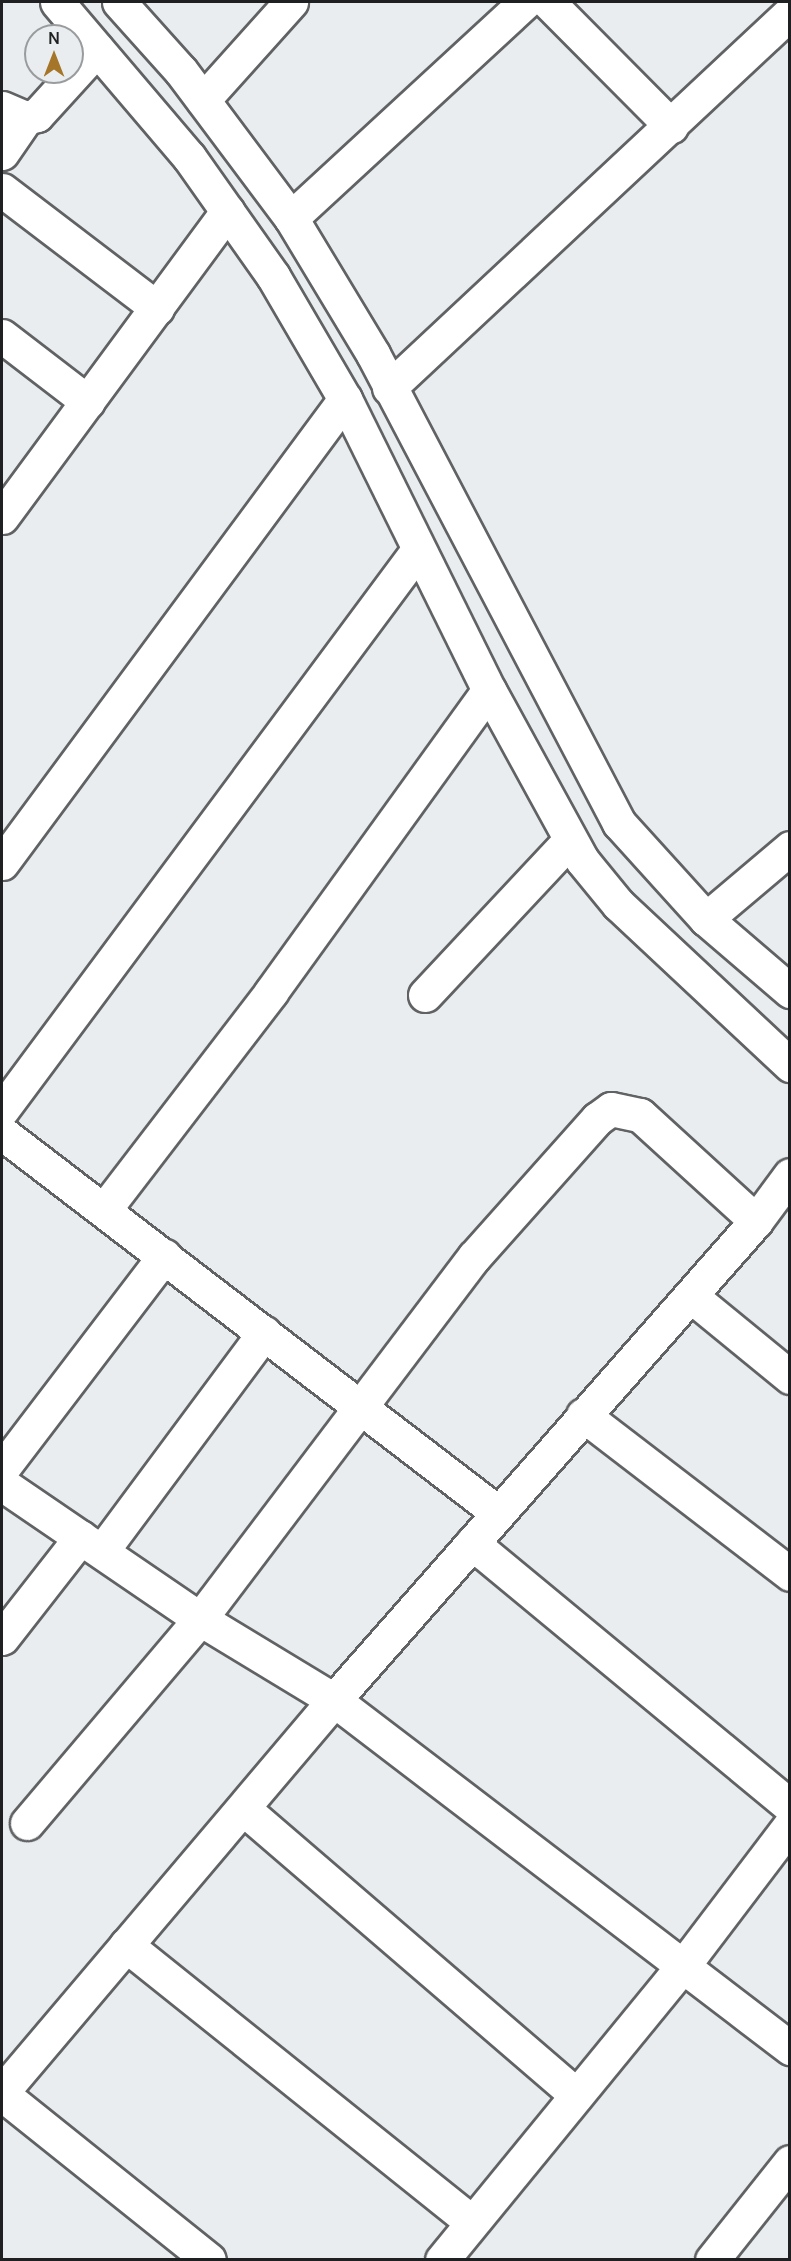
<!DOCTYPE html>
<style>
body{margin:0}
#map{position:relative;width:791px;height:2261px;overflow:hidden;background:#eaedef;font-family:Manrope,sans-serif}
div>[style]{position:absolute}
.roads{filter:drop-shadow(2px 0 #606264) drop-shadow(-2px 0 #606264) drop-shadow(0 2px #606264) drop-shadow(0 -2px #606264)}
.minor>*{height:33px;margin:-16.5px;padding:0 16.5px;transform-origin:16.5px;border-radius:16.5px;background:#fff}
span{translate:-50% -50%;white-space:nowrap;text-align:center;line-height:1.15;-webkit-text-stroke:5px #eaedef;paint-order:stroke}
.frame{position:absolute;inset:0;border:3px solid #1f2021;pointer-events:none}
.north{position:absolute;left:24px;top:24px;width:60px;height:60px;box-sizing:border-box;background:#eaedef;border:2px solid #999b9d;border-radius:50%;rotate:0deg;font-size:16px;font-weight:700;line-height:24px;text-align:center;color:#1f2021}
.north::after{content:'';display:block;margin:auto;width:21px;height:27px;background:#a57629;clip-path:polygon(50% 0,100% 100%,50% 72%,0 100%)}
</style>
<div id="map">
<div class="roads">
<div class="minor">
<i style="left:57px;top:2px;width:204px;rotate:49.6deg"></i>
<i style="left:189px;top:157px;width:146px;rotate:54.8deg"></i>
<i style="left:273px;top:276px;width:143px;rotate:59.7deg"></i>
<i style="left:345px;top:399px;width:325px;rotate:63.7deg"></i>
<i style="left:489px;top:690px;width:194px;rotate:61.3deg"></i>
<i style="left:582px;top:860px;width:57px;rotate:50.7deg"></i>
<i style="left:618px;top:904px;width:236px;rotate:43.1deg"></i>
<i style="left:119px;top:2px;width:93px;rotate:48.1deg"></i>
<i style="left:181px;top:71px;width:184px;rotate:53.2deg"></i>
<i style="left:291px;top:218px;width:159px;rotate:58.9deg"></i>
<i style="left:373px;top:354px;width:530px;rotate:62.32deg"></i>
<i style="left:619px;top:823px;width:130px;rotate:47.8deg"></i>
<i style="left:706px;top:919px;width:111px;rotate:40.6deg"></i>
<i style="left:548px;top:2px;width:175px;rotate:45.2deg"></i>
<i style="left:203px;top:100px;width:132px;rotate:-48.1deg"></i>
<i style="left:2px;top:108px;width:26px;rotate:23deg"></i>
<i style="left:26px;top:118px;width:11px;rotate:-15deg"></i>
<i style="left:37px;top:115px;width:89px;rotate:-47.7deg"></i>
<i style="left:2px;top:153px;width:42px;rotate:-55.6deg"></i>
<i style="left:2px;top:190px;width:195px;rotate:37.3deg"></i>
<i style="left:291px;top:218px;width:318px;rotate:-42.7deg"></i>
<i style="left:2px;top:336px;width:108px;rotate:37.5deg"></i>
<i style="left:389px;top:388px;width:549px;rotate:-43.08deg"></i>
<i style="left:2px;top:517px;width:380px;rotate:-53.6deg"></i>
<i style="left:2px;top:863px;width:577px;rotate:-53.53deg"></i>
<i style="left:706px;top:919px;width:110px;rotate:-40.2deg"></i>
<i style="left:425px;top:995px;width:212px;rotate:-46.9deg"></i>
<i style="left:2px;top:1110px;width:698px;rotate:-53.39deg"></i>
<i style="left:2px;top:1133px;width:623px;rotate:37.44deg"></i>
<i style="left:104px;top:1210px;width:275px;rotate:-52.5deg"></i>
<i style="left:271px;top:992px;width:372px;rotate:-54.2deg"></i>
<i style="left:691px;top:1296px;width:128px;rotate:39.3deg"></i>
<i style="left:583px;top:1415px;width:261px;rotate:37.5deg"></i>
<i style="left:2px;top:1469px;width:268px;rotate:-52.7deg"></i>
<i style="left:2px;top:1484px;width:240px;rotate:34.3deg"></i>
<i style="left:200px;top:1619px;width:157px;rotate:31.2deg"></i>
<i style="left:334px;top:1700px;width:574px;rotate:37.35deg"></i>
<i style="left:472px;top:1543px;width:413px;rotate:39.6deg"></i>
<i style="left:102px;top:1551px;width:272px;rotate:-53.4deg"></i>
<i style="left:2px;top:1638px;width:128px;rotate:-52deg"></i>
<i style="left:245px;top:1810px;width:437px;rotate:40.7deg"></i>
<i style="left:27px;top:1823px;width:267px;rotate:-49.7deg"></i>
<i style="left:200px;top:1619px;width:454px;rotate:-52.9deg"></i>
<i style="left:474px;top:1257px;width:185px;rotate:-48.3deg"></i>
<i style="left:597px;top:1119px;width:17px;rotate:-36deg"></i>
<i style="left:611px;top:1109px;width:30px;rotate:12deg"></i>
<i style="left:640px;top:1115px;width:157px;rotate:42.4deg"></i>
<i style="left:126px;top:1945px;width:442px;rotate:38.7deg"></i>
<i style="left:2px;top:2092px;width:514px;rotate:-49.74deg"></i>
<i style="left:334px;top:1700px;width:638px;rotate:-48.62deg"></i>
<i style="left:756px;top:1221px;width:57px;rotate:-53.5deg"></i>
<i style="left:2px;top:2094px;width:265px;rotate:38.7deg"></i>
<i style="left:442px;top:2260px;width:380px;rotate:-50.7deg"></i>
<i style="left:683px;top:1966px;width:177px;rotate:-52.8deg"></i>
<i style="left:712px;top:2260px;width:125px;rotate:-51.5deg"></i>
</div>
</div>
<div class="frame"></div>
<div class="north">N</div>
</div>
